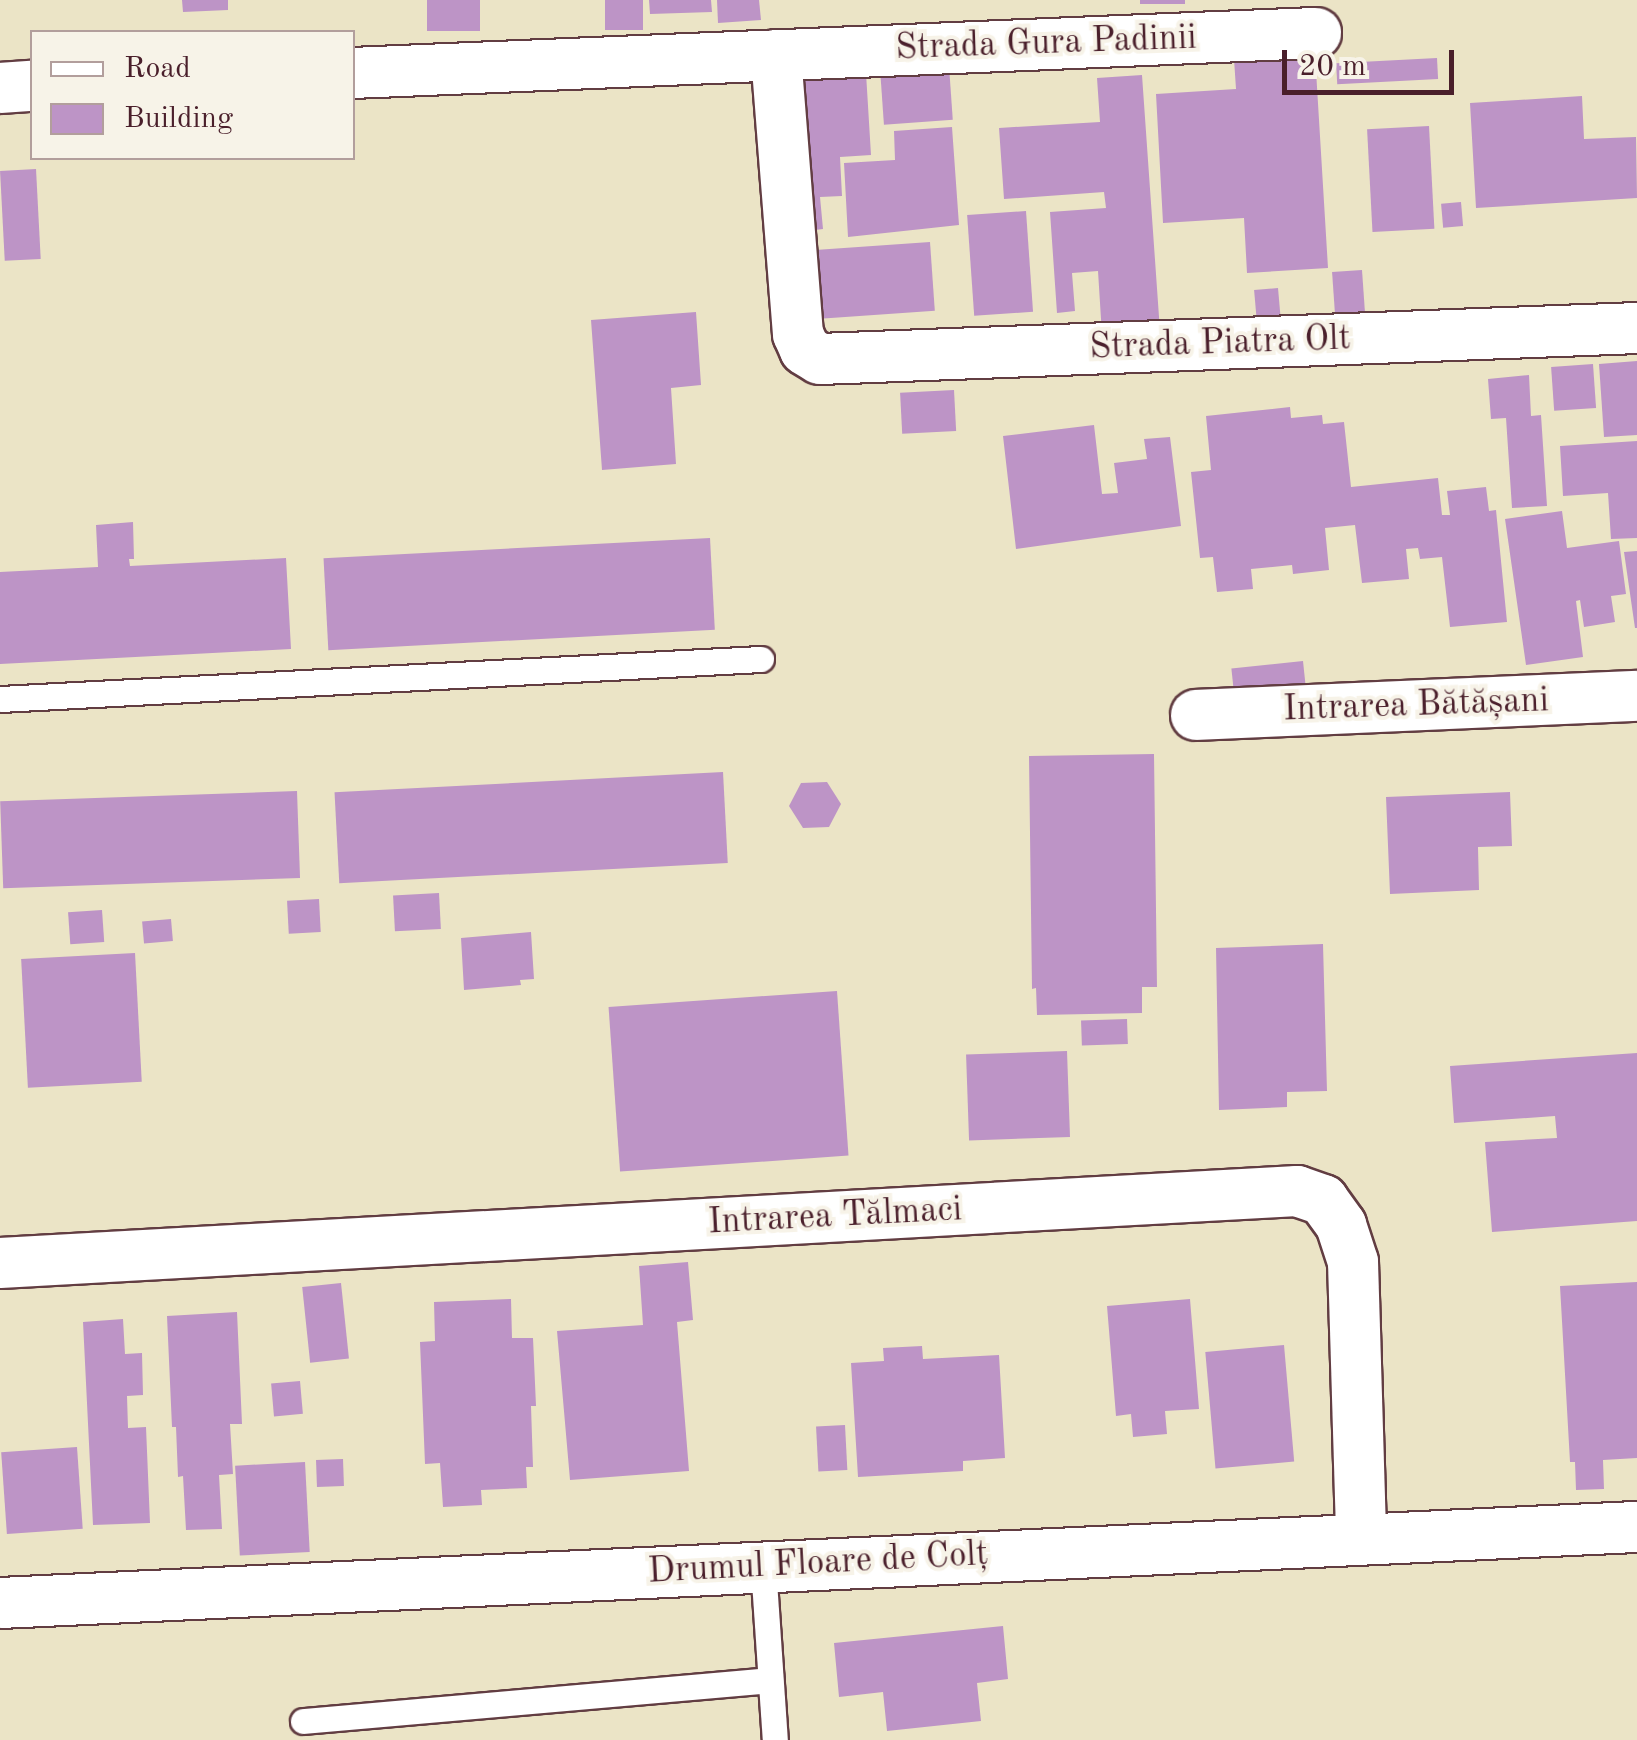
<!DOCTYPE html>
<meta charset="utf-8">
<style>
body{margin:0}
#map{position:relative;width:1637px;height:1740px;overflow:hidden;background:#ebe4c6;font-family:"Old Standard TT",serif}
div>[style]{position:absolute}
.building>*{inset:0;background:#bd94c6;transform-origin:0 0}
.roads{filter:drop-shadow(2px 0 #623d42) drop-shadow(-2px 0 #623d42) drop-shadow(0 2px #623d42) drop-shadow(0 -2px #623d42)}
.lane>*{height:25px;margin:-12.5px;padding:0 12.5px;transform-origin:12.5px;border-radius:12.5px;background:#fff}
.street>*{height:50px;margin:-25px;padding:0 25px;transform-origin:25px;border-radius:25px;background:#fff}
span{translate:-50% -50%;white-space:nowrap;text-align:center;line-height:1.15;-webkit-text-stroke:8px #f7f3e8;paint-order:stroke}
.street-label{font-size:35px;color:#4a1f2b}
.legend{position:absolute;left:30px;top:30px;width:325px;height:130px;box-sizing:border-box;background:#f7f3e8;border:2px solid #b29e9c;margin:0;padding:12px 18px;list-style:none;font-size:30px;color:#4a1f2b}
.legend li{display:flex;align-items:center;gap:20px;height:50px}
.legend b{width:50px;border:2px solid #b29e9c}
.scale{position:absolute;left:1282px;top:50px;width:172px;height:45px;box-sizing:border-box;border:5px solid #4a1f2b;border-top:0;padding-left:12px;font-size:30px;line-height:35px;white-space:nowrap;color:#4a1f2b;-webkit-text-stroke:8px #f7f3e8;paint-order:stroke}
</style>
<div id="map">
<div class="building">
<i style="clip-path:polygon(182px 0,228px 0,228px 10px,183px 12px)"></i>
<i style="left:427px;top:0;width:53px;height:31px"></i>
<i style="left:605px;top:0;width:38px;height:30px"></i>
<i style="clip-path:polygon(649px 0,711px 0,712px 12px,650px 14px)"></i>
<i style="clip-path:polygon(717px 0,759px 0,761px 20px,718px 23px)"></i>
<i style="left:1140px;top:0;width:45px;height:4px"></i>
<i style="clip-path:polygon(1315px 54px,1328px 268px,1247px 273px,1244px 218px,1163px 223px,1156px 94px,1236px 89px,1234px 59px)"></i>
<i style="left:1437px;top:58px;width:21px;height:101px;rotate:87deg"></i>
<i style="left:949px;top:66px;width:54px;height:69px;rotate:86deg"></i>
<i style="clip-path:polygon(866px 73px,871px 155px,840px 157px,842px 196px,820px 197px,823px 229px,799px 232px,789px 78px)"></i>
<i style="clip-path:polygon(1142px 75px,1160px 331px,1102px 335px,1098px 271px,1072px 273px,1075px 311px,1057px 313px,1050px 212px,1106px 208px,1104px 192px,1004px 199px,999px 128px,1100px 122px,1097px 78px)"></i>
<i style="clip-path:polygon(1582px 96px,1584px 139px,1636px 137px,1637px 198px,1476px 208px,1470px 103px)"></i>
<i style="left:1429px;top:126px;width:103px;height:62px;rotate:87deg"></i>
<i style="clip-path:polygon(952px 127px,959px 225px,848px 237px,844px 163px,895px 160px,894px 131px)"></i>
<i style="left:36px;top:169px;width:90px;height:36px;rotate:87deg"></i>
<i style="left:1461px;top:202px;width:24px;height:20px;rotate:85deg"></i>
<i style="left:1026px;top:211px;width:101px;height:59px;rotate:86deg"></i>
<i style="left:930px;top:242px;width:69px;height:115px;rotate:86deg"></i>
<i style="left:1362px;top:270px;width:53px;height:30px;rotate:86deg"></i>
<i style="left:1278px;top:288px;width:37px;height:24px;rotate:85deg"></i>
<i style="clip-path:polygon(696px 312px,701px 385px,671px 388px,676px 464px,602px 470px,591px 320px)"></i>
<i style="clip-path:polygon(1637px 361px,1637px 435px,1604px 437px,1599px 364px)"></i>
<i style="left:1593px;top:364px;width:44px;height:42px;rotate:86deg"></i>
<i style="clip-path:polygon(1529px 375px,1531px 416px,1541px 415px,1547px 506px,1512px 508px,1506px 418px,1491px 419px,1488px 379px)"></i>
<i style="left:954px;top:390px;width:41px;height:54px;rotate:87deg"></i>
<i style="clip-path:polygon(1290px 407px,1291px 418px,1322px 415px,1323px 424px,1344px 422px,1351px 487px,1438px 478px,1442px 515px,1450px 515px,1447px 491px,1486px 487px,1489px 511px,1496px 510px,1507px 622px,1450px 627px,1442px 557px,1420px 559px,1418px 548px,1406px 549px,1409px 579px,1362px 583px,1355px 525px,1325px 528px,1329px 570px,1293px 574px,1292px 565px,1251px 569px,1253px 589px,1217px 592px,1213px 557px,1200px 558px,1191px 472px,1211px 470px,1206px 416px)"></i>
<i style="clip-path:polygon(1094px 425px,1102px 494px,1118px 493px,1114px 463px,1147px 459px,1144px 439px,1170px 437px,1181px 526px,1016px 549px,1003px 436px)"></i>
<i style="clip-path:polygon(1637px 441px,1637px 538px,1611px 539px,1608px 493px,1563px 496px,1560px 446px)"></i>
<i style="clip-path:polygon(1562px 511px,1567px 548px,1619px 541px,1626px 594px,1611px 596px,1615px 622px,1584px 627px,1580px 600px,1576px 601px,1583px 657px,1526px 665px,1505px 519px)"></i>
<i style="clip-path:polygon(133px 522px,134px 559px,129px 559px,130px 566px,286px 558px,291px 649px,0 664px,0 572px,98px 567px,96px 525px)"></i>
<i style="left:710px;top:538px;width:92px;height:387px;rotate:87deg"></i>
<i style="clip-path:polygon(1637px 551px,1637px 628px,1635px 628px,1624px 552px)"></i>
<i style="left:1303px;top:661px;width:40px;height:72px;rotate:84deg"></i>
<i style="clip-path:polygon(1154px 754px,1157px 987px,1142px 987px,1142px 1013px,1037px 1015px,1036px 988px,1032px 989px,1029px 756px)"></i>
<i style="left:723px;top:772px;width:91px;height:389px;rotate:87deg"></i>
<i style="clip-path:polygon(827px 782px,841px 804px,829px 827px,803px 828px,789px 806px,801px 783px)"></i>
<i style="left:297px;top:791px;width:87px;height:297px;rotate:88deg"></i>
<i style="clip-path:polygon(1510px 792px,1512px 846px,1478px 847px,1479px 890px,1390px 894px,1386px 797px)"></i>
<i style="left:439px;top:893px;width:36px;height:46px;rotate:87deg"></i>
<i style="left:319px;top:899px;width:33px;height:32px;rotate:87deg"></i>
<i style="left:102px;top:910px;width:32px;height:34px;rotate:86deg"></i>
<i style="left:171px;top:919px;width:22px;height:29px;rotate:85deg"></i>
<i style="clip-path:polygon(531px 932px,534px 979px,520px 980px,521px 985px,464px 990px,461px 938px)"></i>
<i style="clip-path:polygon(1323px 944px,1327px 1091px,1287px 1092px,1287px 1107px,1219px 1110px,1216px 948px)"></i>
<i style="left:135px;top:953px;width:129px;height:114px;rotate:87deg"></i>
<i style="left:837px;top:991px;width:165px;height:229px;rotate:86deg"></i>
<i style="left:1127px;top:1019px;width:25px;height:46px;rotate:88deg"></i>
<i style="left:1067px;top:1051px;width:86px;height:101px;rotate:88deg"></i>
<i style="clip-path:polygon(1637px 1053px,1637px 1221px,1492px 1232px,1485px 1142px,1557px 1138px,1555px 1116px,1454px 1123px,1450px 1066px)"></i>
<i style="clip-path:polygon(688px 1262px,693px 1320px,677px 1322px,689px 1471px,570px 1480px,557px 1331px,643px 1325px,639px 1266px)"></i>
<i style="clip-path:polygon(1637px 1282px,1637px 1458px,1603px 1460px,1604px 1489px,1576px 1490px,1575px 1462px,1570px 1462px,1560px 1286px)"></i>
<i style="left:341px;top:1283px;width:76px;height:39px;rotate:84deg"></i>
<i style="clip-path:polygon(511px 1299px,512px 1338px,533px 1338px,536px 1406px,531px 1406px,533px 1467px,526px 1467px,527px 1488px,481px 1490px,482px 1505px,443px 1507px,440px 1463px,425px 1464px,420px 1342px,435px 1341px,434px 1302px)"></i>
<i style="clip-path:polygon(1190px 1299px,1199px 1409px,1165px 1411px,1167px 1434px,1133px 1437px,1131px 1414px,1116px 1416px,1107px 1306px)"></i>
<i style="clip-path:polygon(237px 1312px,242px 1424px,230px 1424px,233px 1474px,219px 1475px,222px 1529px,186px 1530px,183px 1476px,178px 1477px,176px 1427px,172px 1427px,167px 1316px)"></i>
<i style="clip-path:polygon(123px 1319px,125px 1354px,142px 1353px,143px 1395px,127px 1396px,128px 1428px,146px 1427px,150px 1523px,93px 1525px,83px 1322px)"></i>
<i style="left:1284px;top:1345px;width:117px;height:79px;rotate:85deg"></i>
<i style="clip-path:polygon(922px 1346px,923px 1359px,999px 1355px,1005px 1458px,963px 1461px,963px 1471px,858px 1477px,851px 1363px,884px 1361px,883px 1348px)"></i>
<i style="left:300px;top:1381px;width:33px;height:29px;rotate:85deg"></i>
<i style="left:845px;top:1425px;width:45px;height:29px;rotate:87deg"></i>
<i style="left:77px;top:1447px;width:82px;height:76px;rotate:86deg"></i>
<i style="left:343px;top:1459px;width:27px;height:27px;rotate:88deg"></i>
<i style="left:305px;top:1462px;width:90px;height:70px;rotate:87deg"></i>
<i style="clip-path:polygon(1003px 1626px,1008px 1679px,977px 1683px,981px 1721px,887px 1731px,883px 1692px,839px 1697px,834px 1643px)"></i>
</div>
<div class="roads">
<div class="lane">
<i style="left:0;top:699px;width:762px;rotate:-3.01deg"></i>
<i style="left:763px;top:1566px;width:174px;rotate:86.1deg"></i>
<i style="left:303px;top:1721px;width:469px;rotate:-5deg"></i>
</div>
<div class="street">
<i style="left:776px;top:55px;width:280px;rotate:85.5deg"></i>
<i style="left:798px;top:334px;width:17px;rotate:66deg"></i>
<i style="left:805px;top:350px;width:17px;rotate:31deg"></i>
<i style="left:820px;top:359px;width:818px;rotate:-2.17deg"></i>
<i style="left:352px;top:73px;width:965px;rotate:-2.38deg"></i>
<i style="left:0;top:88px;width:32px;rotate:-4deg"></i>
<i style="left:1196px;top:715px;width:441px;rotate:-2.5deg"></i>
<i style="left:0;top:1263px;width:1299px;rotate:-3.18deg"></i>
<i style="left:1297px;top:1191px;width:28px;rotate:19deg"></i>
<i style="left:1323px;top:1200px;width:31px;rotate:54deg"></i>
<i style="left:1341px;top:1225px;width:39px;rotate:72deg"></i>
<i style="left:1353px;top:1262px;width:277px;rotate:88.3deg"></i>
<i style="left:0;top:1603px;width:1639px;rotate:-2.66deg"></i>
</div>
</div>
<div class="street-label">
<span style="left:1046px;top:44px;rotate:-2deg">Strada Gura Padinii</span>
<span style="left:1220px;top:344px;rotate:-2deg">Strada Piatra Olt</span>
<span style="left:1416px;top:706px;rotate:-2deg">Intrarea Bătășani</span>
<span style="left:835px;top:1217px;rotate:-3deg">Intrarea Tălmaci</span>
<span style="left:818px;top:1564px;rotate:-3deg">Drumul Floare de Colț</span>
</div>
<ul class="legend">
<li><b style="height:12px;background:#fff"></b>Road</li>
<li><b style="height:28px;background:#bd94c6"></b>Building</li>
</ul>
<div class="scale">20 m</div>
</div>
